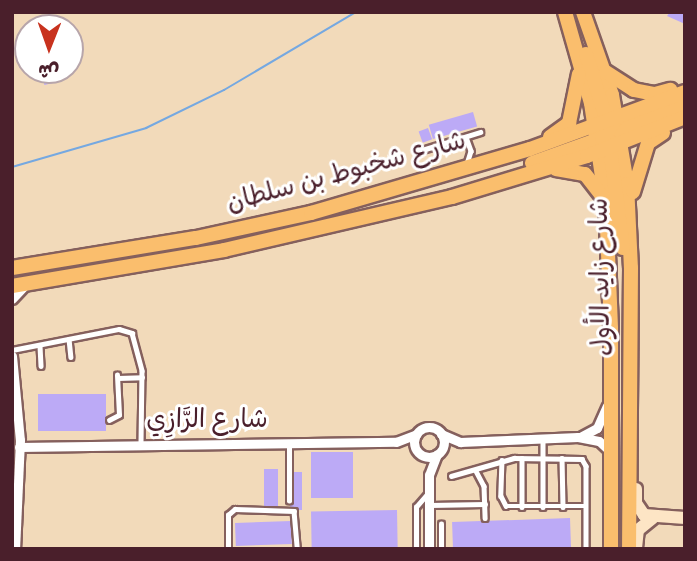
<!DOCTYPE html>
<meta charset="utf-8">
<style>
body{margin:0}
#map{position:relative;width:697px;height:561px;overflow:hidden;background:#f2daba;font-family:"Gochi Hand","Playpen Sans Arabic",sans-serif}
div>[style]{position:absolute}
.stream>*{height:2px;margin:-1px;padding:0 1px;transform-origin:1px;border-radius:1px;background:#75a8e1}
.building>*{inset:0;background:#bcaaf6;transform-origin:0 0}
.roads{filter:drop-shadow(2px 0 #85605d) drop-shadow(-2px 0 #85605d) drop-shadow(0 2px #85605d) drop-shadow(0 -2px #85605d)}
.lane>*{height:4.5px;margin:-2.25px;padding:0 2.25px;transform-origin:2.25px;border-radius:2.25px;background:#fff}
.street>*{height:9px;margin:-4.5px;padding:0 4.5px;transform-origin:4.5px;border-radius:4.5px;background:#fff}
.street>.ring{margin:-4.5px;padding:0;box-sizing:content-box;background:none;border:9px solid #fff;border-radius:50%}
.secondary>*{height:12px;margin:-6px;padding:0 6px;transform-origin:6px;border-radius:6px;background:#fde5c5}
.primary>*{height:14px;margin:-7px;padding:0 7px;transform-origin:7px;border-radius:7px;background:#fabe6d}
span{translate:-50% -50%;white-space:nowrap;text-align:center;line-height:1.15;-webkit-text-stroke:6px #fff;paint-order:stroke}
.street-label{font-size:26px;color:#4a1f2b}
.frame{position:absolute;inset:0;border:14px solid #4a1f2b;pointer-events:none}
.north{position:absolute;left:14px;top:14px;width:70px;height:70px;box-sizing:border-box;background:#fff;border:2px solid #b7a5aa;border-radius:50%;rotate:181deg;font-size:19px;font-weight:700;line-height:28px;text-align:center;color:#4a1f2b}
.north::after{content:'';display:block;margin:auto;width:24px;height:32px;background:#c8321e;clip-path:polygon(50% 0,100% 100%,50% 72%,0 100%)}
</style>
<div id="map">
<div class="stream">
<i style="left:12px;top:167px;width:140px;rotate:-16.2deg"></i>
<i style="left:146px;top:128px;width:87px;rotate:-26deg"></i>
<i style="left:224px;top:90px;width:153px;rotate:-30.6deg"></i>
</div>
<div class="building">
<i style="clip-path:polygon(670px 12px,685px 12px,685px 24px,667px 16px)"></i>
<i style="left:60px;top:73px;width:8px;height:18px;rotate:76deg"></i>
<i style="left:473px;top:112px;width:15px;height:46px;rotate:74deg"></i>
<i style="left:428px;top:128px;width:12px;height:10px;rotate:70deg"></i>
<i style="left:38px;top:394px;width:68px;height:37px"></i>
<i style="left:311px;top:452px;width:42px;height:46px"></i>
<i style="left:264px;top:469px;width:14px;height:38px"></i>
<i style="left:290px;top:472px;width:12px;height:38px"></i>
<i style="left:397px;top:510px;width:39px;height:86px;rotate:89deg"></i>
<i style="left:570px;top:518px;width:31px;height:118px;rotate:88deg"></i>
<i style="left:291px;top:521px;width:23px;height:56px;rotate:88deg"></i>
</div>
<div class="roads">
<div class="lane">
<i style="left:466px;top:137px;width:15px;rotate:70deg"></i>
<i style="left:471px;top:151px;width:14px;rotate:107deg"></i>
<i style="left:422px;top:150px;width:61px;rotate:-17.2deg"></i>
<i style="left:69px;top:339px;width:18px;rotate:84deg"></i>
<i style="left:40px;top:346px;width:20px;rotate:87deg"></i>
<i style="left:12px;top:350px;width:109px;rotate:-11.1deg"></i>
<i style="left:119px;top:329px;width:14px;rotate:17deg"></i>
<i style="left:132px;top:333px;width:39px;rotate:75deg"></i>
<i style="left:142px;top:371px;width:73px;rotate:90.8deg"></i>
<i style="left:118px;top:378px;width:24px;rotate:-2deg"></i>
<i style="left:109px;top:420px;width:11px;rotate:-27deg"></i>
<i style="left:119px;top:415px;width:40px;rotate:-92.9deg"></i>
<i style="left:543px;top:441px;width:66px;rotate:90deg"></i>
<i style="left:522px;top:458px;width:49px;rotate:90deg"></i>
<i style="left:562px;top:458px;width:49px;rotate:88.8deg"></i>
<i style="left:502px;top:460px;width:36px;rotate:92deg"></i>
<i style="left:501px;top:496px;width:11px;rotate:63deg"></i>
<i style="left:506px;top:506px;width:80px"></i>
<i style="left:476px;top:471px;width:17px;rotate:62deg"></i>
<i style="left:484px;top:486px;width:32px;rotate:88deg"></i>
<i style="left:451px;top:476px;width:66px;rotate:-15.9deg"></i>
<i style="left:514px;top:458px;width:68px;rotate:0.8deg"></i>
<i style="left:582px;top:459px;width:8px;rotate:60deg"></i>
<i style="left:586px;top:466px;width:83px;rotate:90deg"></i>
<i style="left:289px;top:501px;width:57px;rotate:-90deg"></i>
<i style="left:430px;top:505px;width:55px;rotate:-1deg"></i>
<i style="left:228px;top:549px;width:34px;rotate:-90deg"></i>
<i style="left:228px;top:515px;width:9px;rotate:-41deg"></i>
<i style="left:235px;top:509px;width:59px;rotate:1.9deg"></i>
<i style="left:294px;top:511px;width:38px;rotate:85deg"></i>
<i style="left:416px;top:549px;width:42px;rotate:-90deg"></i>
<i style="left:416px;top:507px;width:18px;rotate:-49deg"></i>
<i style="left:441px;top:549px;width:25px;rotate:-90deg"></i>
</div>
<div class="street">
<i style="left:12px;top:299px;width:19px;rotate:-47deg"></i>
<i style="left:12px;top:356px;width:84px;rotate:84.6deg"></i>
<i style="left:20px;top:440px;width:109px;rotate:92.6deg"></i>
<i class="ring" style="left:414px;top:427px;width:21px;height:21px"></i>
<i style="left:441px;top:434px;width:21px;rotate:23deg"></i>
<i style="left:460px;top:442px;width:118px;rotate:-2.4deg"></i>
<i style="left:578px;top:437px;width:21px;rotate:11deg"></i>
<i style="left:599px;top:441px;width:16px;rotate:43deg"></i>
<i style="left:582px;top:436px;width:17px;rotate:-28deg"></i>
<i style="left:597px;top:428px;width:24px;rotate:-66deg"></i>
<i style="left:19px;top:447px;width:377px;rotate:-0.8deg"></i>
<i style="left:396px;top:442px;width:22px;rotate:-21deg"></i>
<i style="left:429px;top:549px;width:74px;rotate:-90deg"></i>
<i style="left:429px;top:475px;width:22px;rotate:-69deg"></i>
</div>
<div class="secondary">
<i style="left:636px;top:489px;width:14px;rotate:90deg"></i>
<i style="left:636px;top:503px;width:14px;rotate:56deg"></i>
<i style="left:644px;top:515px;width:41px;rotate:4.2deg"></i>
<i style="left:636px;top:548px;width:18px;rotate:-84deg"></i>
<i style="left:638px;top:530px;width:19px;rotate:-39deg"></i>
</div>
<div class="primary">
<i style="left:565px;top:12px;width:95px;rotate:74.1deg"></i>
<i style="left:591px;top:103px;width:101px;rotate:81.5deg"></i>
<i style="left:606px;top:203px;width:126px;rotate:87.7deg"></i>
<i style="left:611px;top:329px;width:220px;rotate:90deg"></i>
<i style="left:583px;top:12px;width:88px;rotate:70.7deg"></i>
<i style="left:612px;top:95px;width:90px;rotate:80.4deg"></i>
<i style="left:627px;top:184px;width:84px;rotate:87.3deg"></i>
<i style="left:631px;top:268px;width:281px;rotate:90.4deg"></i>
<i style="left:586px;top:54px;width:77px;rotate:72.7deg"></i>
<i style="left:606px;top:72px;width:33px;rotate:33deg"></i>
<i style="left:634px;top:90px;width:21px;rotate:11deg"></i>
<i style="left:655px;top:94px;width:16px;rotate:-15deg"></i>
<i style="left:613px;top:133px;width:78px;rotate:-22.6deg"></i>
<i style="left:550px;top:137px;width:24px;rotate:-36deg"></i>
<i style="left:569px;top:123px;width:50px;rotate:-78.5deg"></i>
<i style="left:609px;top:140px;width:109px;rotate:82.6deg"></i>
<i style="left:532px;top:163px;width:74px;rotate:-19.7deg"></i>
<i style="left:602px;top:138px;width:25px;rotate:-53deg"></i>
<i style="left:556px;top:169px;width:29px;rotate:10deg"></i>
<i style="left:585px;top:174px;width:29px;rotate:52deg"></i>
<i style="left:633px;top:192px;width:51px;rotate:-73deg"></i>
<i style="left:648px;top:143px;width:18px;rotate:-34deg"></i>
<i style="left:12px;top:268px;width:186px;rotate:-9.3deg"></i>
<i style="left:196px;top:238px;width:118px;rotate:-12.3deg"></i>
<i style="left:311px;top:213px;width:228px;rotate:-16.3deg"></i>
<i style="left:530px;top:149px;width:165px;rotate:-20.2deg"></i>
<i style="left:12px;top:286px;width:215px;rotate:-9.6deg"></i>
<i style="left:224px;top:250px;width:234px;rotate:-13.1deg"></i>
<i style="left:452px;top:197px;width:141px;rotate:-16.9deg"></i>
<i style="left:587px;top:156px;width:105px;rotate:-21.7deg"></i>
</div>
</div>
<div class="street-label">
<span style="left:347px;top:175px;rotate:-15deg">شارع شخبوط بن سلطان</span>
<span style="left:604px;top:277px;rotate:-91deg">شارع زايد الأول</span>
<span style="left:207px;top:423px">شارع الرَّازِي</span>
</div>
<div class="frame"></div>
<div class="north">ش</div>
</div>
